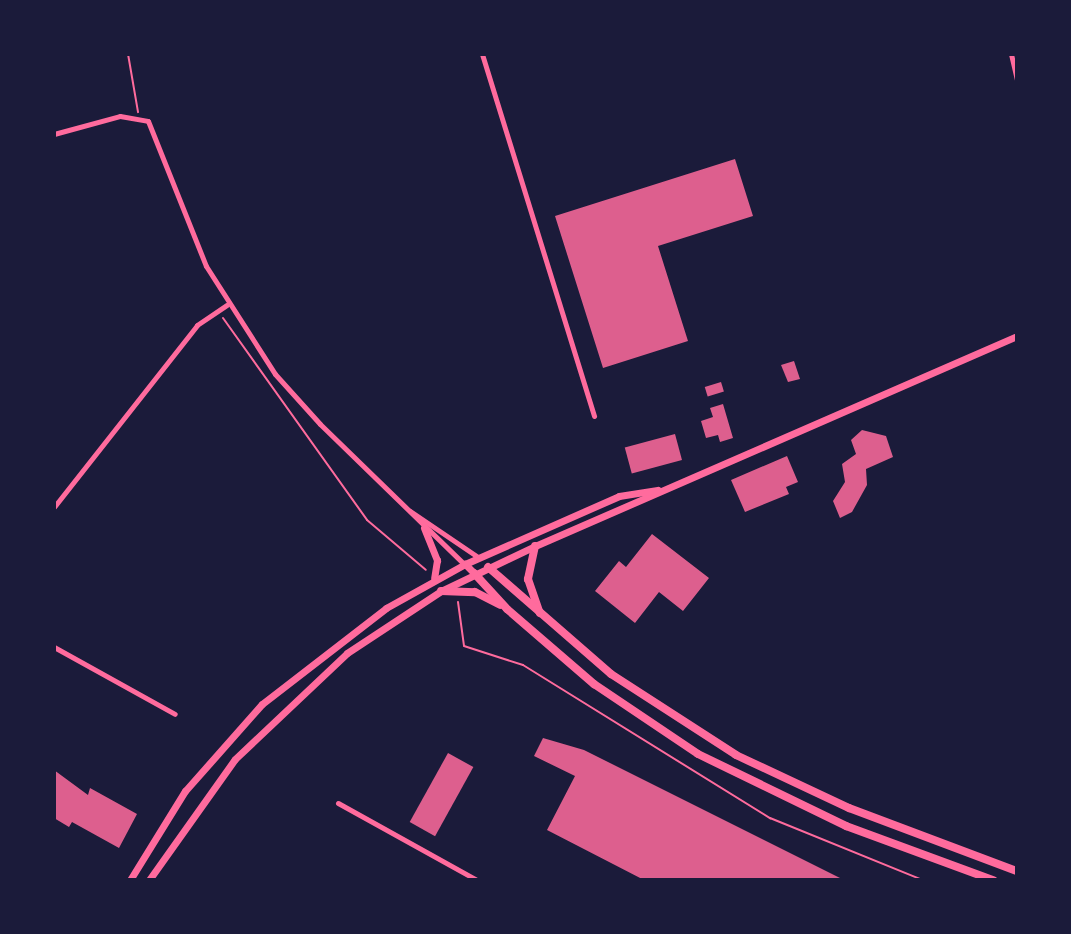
<!DOCTYPE html>
<style>
body{margin:0}
#map{position:relative;width:1071px;height:934px;overflow:hidden;background:#1b1b3a;font-family:"Noto Sans",sans-serif}
div>[style]{position:absolute}
.building>*{inset:0;background:#dd5f8e;transform-origin:0 0}
.path>*{height:2px;margin:-1px;padding:0 1px;transform-origin:1px;border-radius:1px;background:#ff6b9d}
.minor>*{height:5px;margin:-2.5px;padding:0 2.5px;transform-origin:2.5px;border-radius:2.5px;background:#ff6b9d}
.secondary>*{height:7px;margin:-3.5px;padding:0 3.5px;transform-origin:3.5px;border-radius:3.5px;background:#ff6b9d}
.primary>*{height:7px;margin:-3.5px;padding:0 3.5px;transform-origin:3.5px;border-radius:3.5px;background:#ff6b9d}
.trunk>*{height:8px;margin:-4px;padding:0 4px;transform-origin:4px;border-radius:4px;background:#ff6b9d}
span{translate:-50% -50%;white-space:nowrap;text-align:center;line-height:1.15;-webkit-text-stroke:8px #1b1b3a;paint-order:stroke}
.frame{position:absolute;inset:0;border:56px solid #1b1b3a;pointer-events:none}
</style>
<div id="map">
<div class="building">
<i style="clip-path:polygon(735px 159px,753px 216px,658px 246px,688px 341px,603px 368px,555px 216px)"></i>
<i style="clip-path:polygon(794px 361px,800px 379px,788px 382px,781px 365px)"></i>
<i style="left:721px;top:382px;width:10px;height:17px;rotate:73deg"></i>
<i style="clip-path:polygon(723px 404px,733px 438px,720px 442px,718px 435px,706px 438px,701px 421px,713px 417px,710px 408px)"></i>
<i style="clip-path:polygon(862px 430px,886px 436px,893px 457px,866px 469px,867px 485px,852px 512px,840px 518px,833px 501px,845px 482px,842px 464px,856px 454px,851px 440px)"></i>
<i style="left:675px;top:434px;width:27px;height:52px;rotate:75deg"></i>
<i style="clip-path:polygon(787px 456px,798px 482px,786px 487px,789px 494px,745px 512px,731px 480px)"></i>
<i style="clip-path:polygon(652px 534px,709px 578px,683px 611px,659px 592px,635px 623px,595px 591px,619px 561px,626px 567px)"></i>
<i style="clip-path:polygon(543px 738px,584px 750px,844px 880px,644px 880px,547px 830px,575px 776px,534px 756px)"></i>
<i style="left:448px;top:753px;width:29px;height:79px;rotate:29deg"></i>
<i style="clip-path:polygon(54px 770px,88px 795px,90px 788px,137px 814px,119px 848px,72px 822px,69px 827px,54px 818px)"></i>
</div>
<div class="path">
<i style="left:128px;top:54px;width:59px;rotate:80.2deg"></i>
<i style="left:223px;top:318px;width:248px;rotate:54.5deg"></i>
<i style="left:367px;top:520px;width:77px;rotate:40.3deg"></i>
<i style="left:458px;top:602px;width:44px;rotate:82.2deg"></i>
<i style="left:464px;top:646px;width:62px;rotate:17.9deg"></i>
<i style="left:523px;top:665px;width:291px;rotate:31.8deg"></i>
<i style="left:770px;top:818px;width:165px;rotate:22.1deg"></i>
</div>
<div class="minor">
<i style="left:482px;top:54px;width:379px;rotate:72.8deg"></i>
<i style="left:1011px;top:54px;width:28px;rotate:77deg"></i>
<i style="left:54px;top:134px;width:68px;rotate:-15.3deg"></i>
<i style="left:120px;top:116px;width:28px;rotate:10deg"></i>
<i style="left:148px;top:121px;width:156px;rotate:68.2deg"></i>
<i style="left:206px;top:266px;width:128px;rotate:57.4deg"></i>
<i style="left:275px;top:374px;width:67px;rotate:48deg"></i>
<i style="left:320px;top:424px;width:201px;rotate:44.2deg"></i>
<i style="left:54px;top:507px;width:231px;rotate:-51.8deg"></i>
<i style="left:197px;top:325px;width:36px;rotate:-34deg"></i>
<i style="left:410px;top:511px;width:82px;rotate:34.1deg"></i>
<i style="left:54px;top:647px;width:138px;rotate:29deg"></i>
<i style="left:338px;top:803px;width:159px;rotate:29deg"></i>
</div>
<div class="secondary">
<i style="left:424px;top:528px;width:35px;rotate:68deg"></i>
<i style="left:437px;top:560px;width:18px;rotate:99deg"></i>
<i style="left:130px;top:880px;width:105px;rotate:-58.3deg"></i>
<i style="left:185px;top:791px;width:116px;rotate:-48.5deg"></i>
<i style="left:262px;top:704px;width:157px;rotate:-37.7deg"></i>
<i style="left:386px;top:608px;width:90px;rotate:-29.1deg"></i>
<i style="left:149px;top:880px;width:148px;rotate:-54.6deg"></i>
<i style="left:235px;top:759px;width:154px;rotate:-43.4deg"></i>
<i style="left:347px;top:653px;width:113px;rotate:-33.4deg"></i>
<i style="left:441px;top:591px;width:104px;rotate:-25.6deg"></i>
</div>
<div class="primary">
<i style="left:535px;top:546px;width:526px;rotate:-23.54deg"></i>
<i style="left:474px;top:573px;width:13px;rotate:-135deg"></i>
<i style="left:465px;top:564px;width:168px;rotate:-23.8deg"></i>
<i style="left:619px;top:496px;width:39px;rotate:-9deg"></i>
</div>
<div class="trunk">
<i style="left:535px;top:546px;width:34px;rotate:102deg"></i>
<i style="left:528px;top:579px;width:36px;rotate:71deg"></i>
<i style="left:488px;top:567px;width:163px;rotate:41deg"></i>
<i style="left:611px;top:674px;width:149px;rotate:32.9deg"></i>
<i style="left:736px;top:755px;width:125px;rotate:25.1deg"></i>
<i style="left:849px;top:808px;width:179px;rotate:20.6deg"></i>
<i style="left:474px;top:573px;width:49px;rotate:47.5deg"></i>
<i style="left:507px;top:609px;width:115px;rotate:40.8deg"></i>
<i style="left:594px;top:684px;width:125px;rotate:33.9deg"></i>
<i style="left:698px;top:754px;width:165px;rotate:25.9deg"></i>
<i style="left:846px;top:826px;width:157px;rotate:20.2deg"></i>
<i style="left:441px;top:591px;width:34px;rotate:2deg"></i>
<i style="left:475px;top:592px;width:28px;rotate:27deg"></i>
</div>
<div class="frame"></div>
</div>
